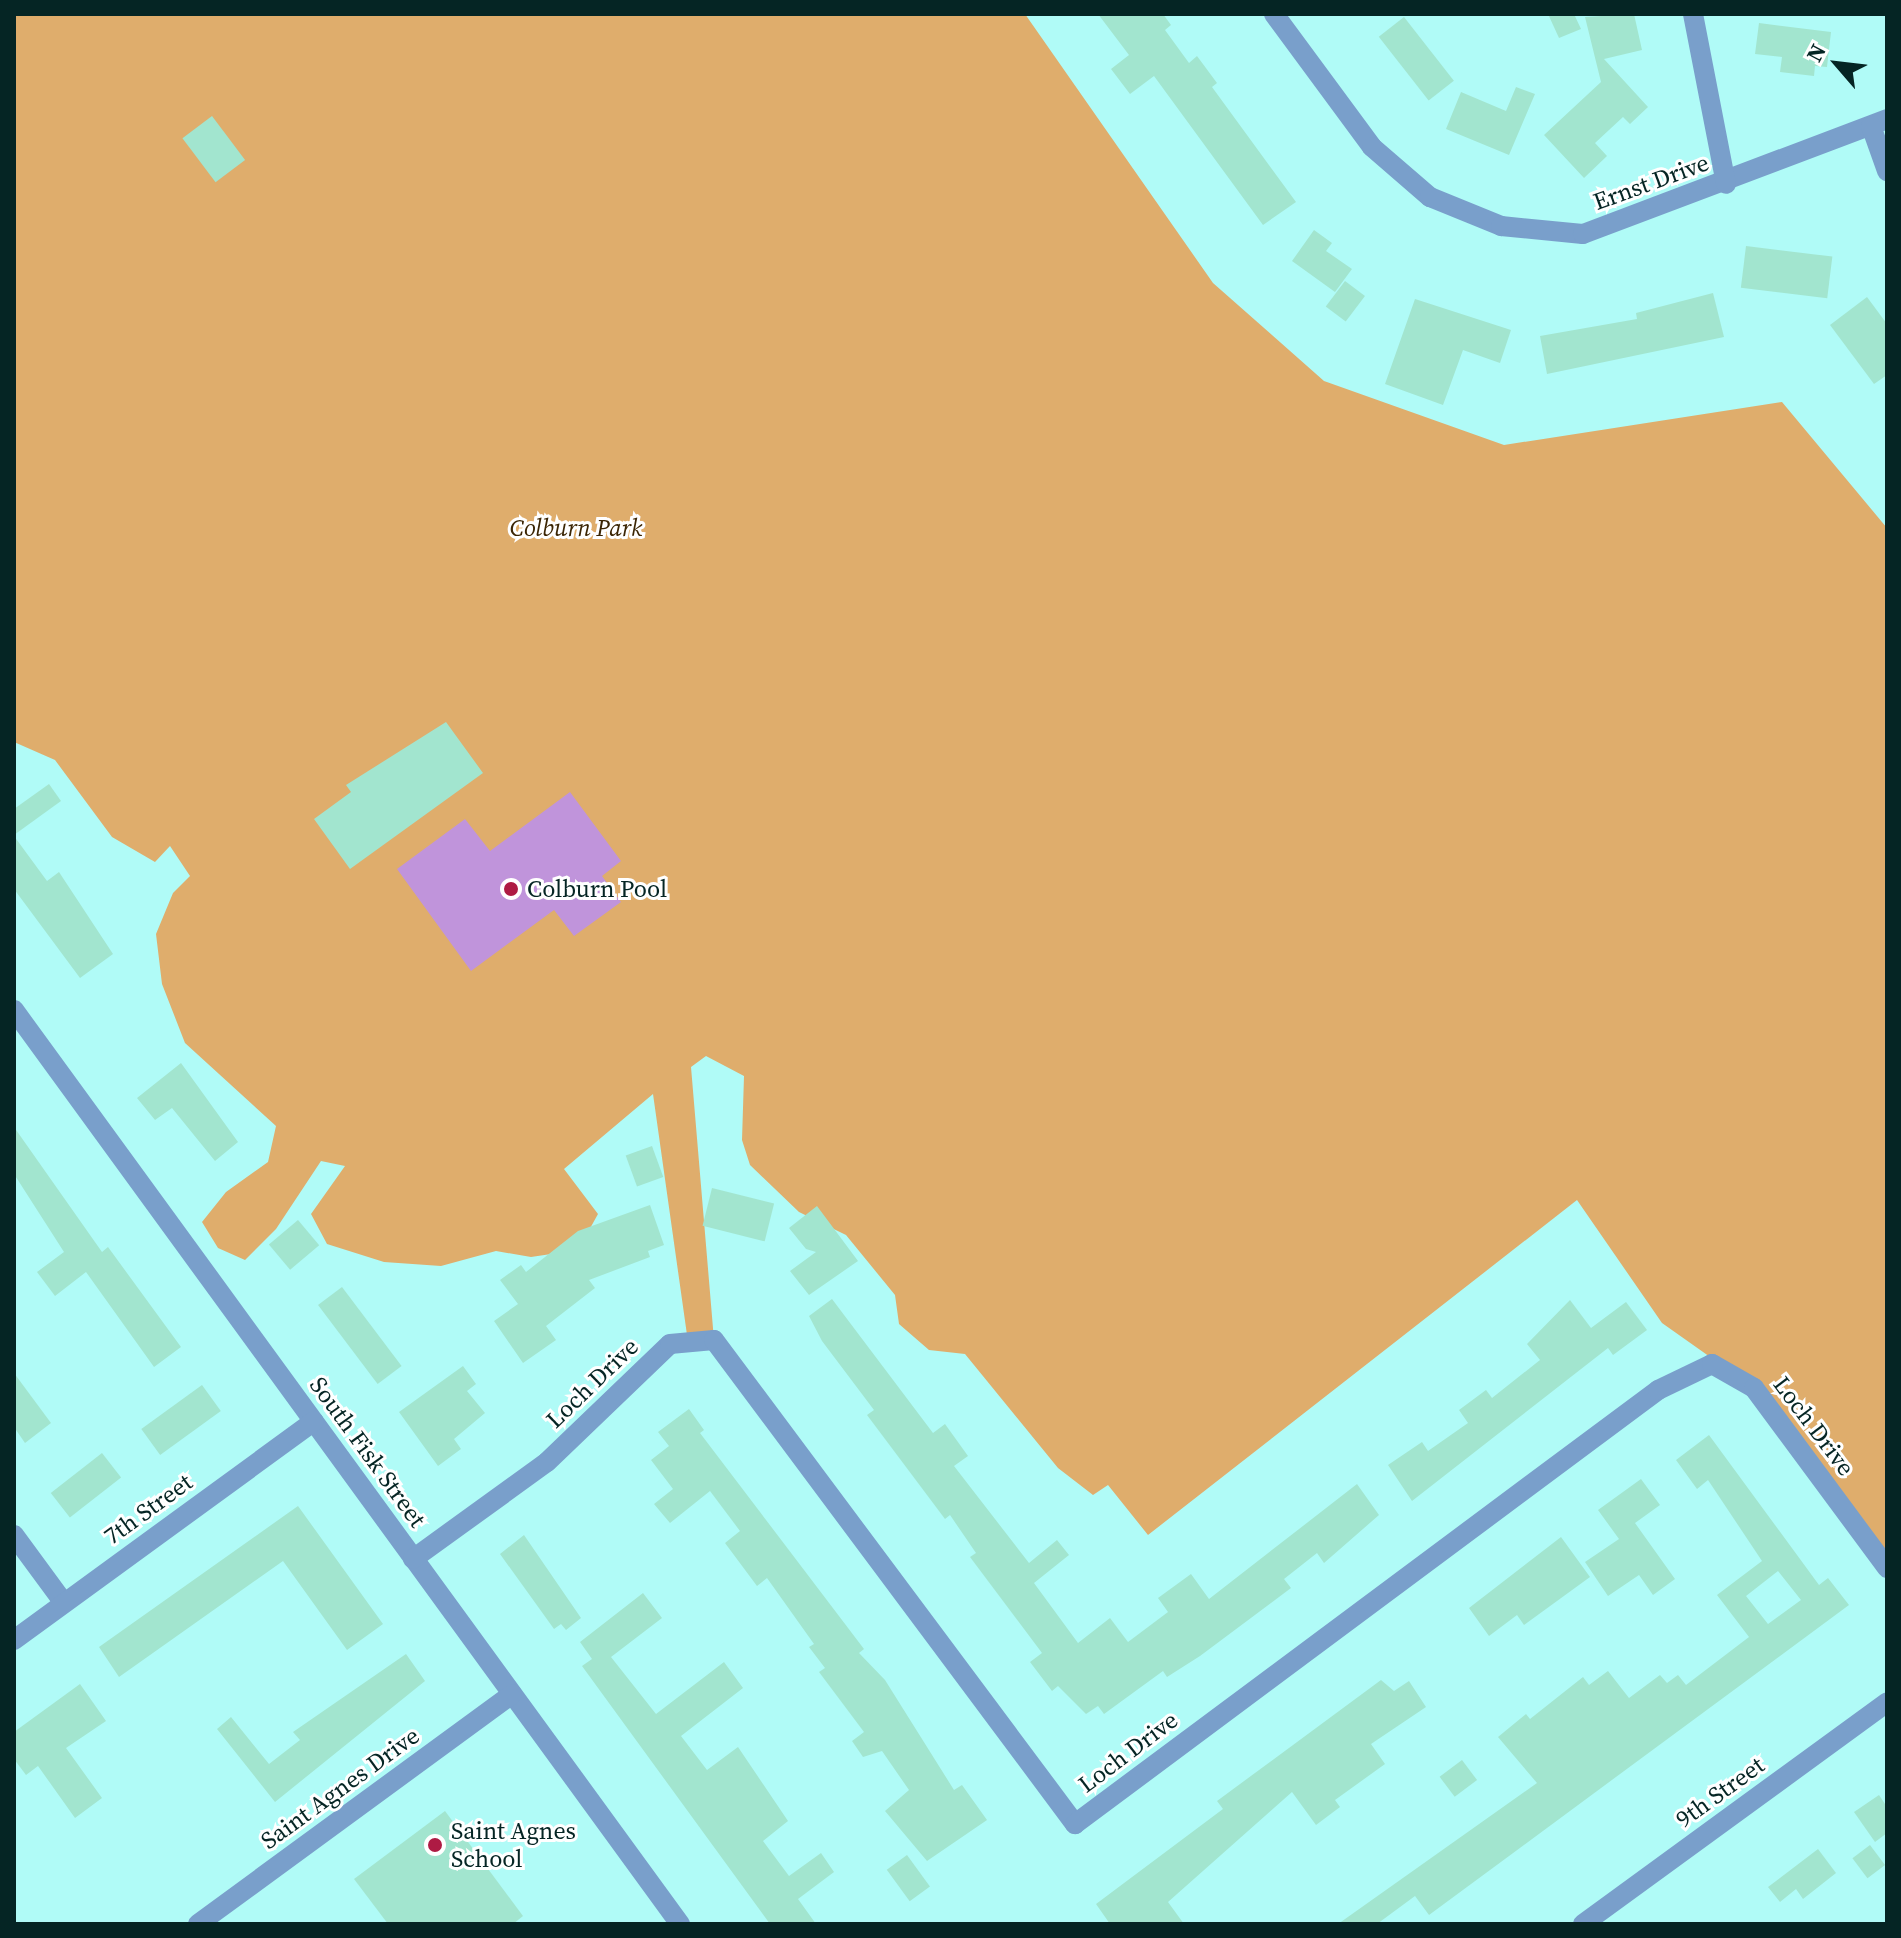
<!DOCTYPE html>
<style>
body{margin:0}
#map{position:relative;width:1901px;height:1938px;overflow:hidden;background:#b0fbf7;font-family:"Source Serif 4",serif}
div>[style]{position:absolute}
.green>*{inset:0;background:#dfad6c}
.water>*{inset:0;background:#c094db}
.building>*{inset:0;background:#a2e5cf;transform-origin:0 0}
.minor>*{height:20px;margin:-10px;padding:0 10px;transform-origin:10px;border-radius:10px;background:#799fcb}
.dots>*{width:22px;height:22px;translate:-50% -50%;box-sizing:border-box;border:4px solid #fff;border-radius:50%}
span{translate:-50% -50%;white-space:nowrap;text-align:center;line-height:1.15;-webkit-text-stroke:6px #fff;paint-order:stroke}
.street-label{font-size:24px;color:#052524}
.park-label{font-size:24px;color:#3b2504;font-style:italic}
.poi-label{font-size:24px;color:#052524}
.left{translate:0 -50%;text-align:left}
.frame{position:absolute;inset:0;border:16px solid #052524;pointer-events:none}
.north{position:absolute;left:1797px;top:24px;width:80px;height:80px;-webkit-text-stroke:6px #fff;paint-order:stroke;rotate:298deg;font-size:22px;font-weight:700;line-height:32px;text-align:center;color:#052524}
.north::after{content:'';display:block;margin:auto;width:28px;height:36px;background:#052524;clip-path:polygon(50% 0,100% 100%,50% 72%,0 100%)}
</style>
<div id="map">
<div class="green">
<i style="clip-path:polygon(14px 14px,1025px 14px,1213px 283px,1324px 381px,1504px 445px,1782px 402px,1887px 528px,1887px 1568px,1754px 1388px,1662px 1323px,1577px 1200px,1148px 1535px,1108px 1485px,1093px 1495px,1058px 1468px,965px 1354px,929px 1350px,899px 1324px,895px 1295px,846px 1235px,799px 1212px,750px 1165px,742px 1140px,744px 1076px,706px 1056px,691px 1067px,714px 1340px,688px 1342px,653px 1094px,564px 1169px,598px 1214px,578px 1250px,531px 1257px,496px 1251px,441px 1266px,384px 1262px,327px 1244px,311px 1214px,345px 1166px,321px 1161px,276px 1229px,245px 1260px,218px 1248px,202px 1222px,226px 1192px,268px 1162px,276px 1126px,185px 1043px,162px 984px,156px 934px,173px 893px,190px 876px,170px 846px,155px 862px,112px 837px,55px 760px,14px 742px)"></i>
</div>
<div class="water">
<i style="clip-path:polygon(570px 792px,621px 861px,602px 876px,621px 902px,574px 936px,554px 910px,471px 971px,397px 869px,465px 819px,490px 851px)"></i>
</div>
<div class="building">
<i style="clip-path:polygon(1098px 14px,1163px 14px,1171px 25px,1165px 30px,1189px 63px,1197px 56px,1217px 83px,1212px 87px,1296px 202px,1263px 225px,1154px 76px,1130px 94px,1111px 69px,1129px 55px)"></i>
<i style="clip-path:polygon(1548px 14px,1574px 14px,1581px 29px,1559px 38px)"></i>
<i style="clip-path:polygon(1634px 14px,1642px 50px,1604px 59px,1648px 107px,1630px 124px,1623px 117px,1595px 143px,1607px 156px,1584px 178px,1544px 135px,1601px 82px,1585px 17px)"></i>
<i style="left:1404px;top:17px;width:81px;height:32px;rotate:52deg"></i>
<i style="clip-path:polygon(1759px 23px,1831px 32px,1827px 67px,1815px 66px,1814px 76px,1780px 72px,1782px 57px,1755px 54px)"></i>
<i style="clip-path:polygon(1516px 87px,1535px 94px,1509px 155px,1446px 129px,1461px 92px,1506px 111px)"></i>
<i style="left:212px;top:116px;width:55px;height:37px;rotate:53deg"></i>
<i style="clip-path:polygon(1314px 230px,1332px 243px,1326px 251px,1352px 269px,1335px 292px,1292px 261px)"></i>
<i style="left:1746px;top:246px;width:87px;height:42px;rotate:7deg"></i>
<i style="left:1345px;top:281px;width:25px;height:32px;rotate:37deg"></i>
<i style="clip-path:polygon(1713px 293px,1724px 337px,1547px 374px,1540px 336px,1637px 319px,1636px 313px)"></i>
<i style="clip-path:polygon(1867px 297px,1887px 324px,1887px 375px,1874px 384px,1830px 325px)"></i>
<i style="clip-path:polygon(1415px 299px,1511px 330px,1500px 363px,1463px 350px,1443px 405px,1385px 384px)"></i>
<i style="clip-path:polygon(446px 722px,483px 773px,350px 869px,314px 819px,351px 792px,346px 785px)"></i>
<i style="clip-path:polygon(49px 784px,61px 801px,14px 835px,14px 809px)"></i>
<i style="clip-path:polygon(14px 836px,47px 881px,59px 872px,113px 954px,80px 978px,14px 889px)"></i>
<i style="clip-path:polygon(181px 1063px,238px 1142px,215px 1161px,172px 1108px,155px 1120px,137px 1098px)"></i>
<i style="clip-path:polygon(14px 1127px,102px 1252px,108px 1247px,181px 1347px,154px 1367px,86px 1272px,55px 1296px,37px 1272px,64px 1252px,14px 1174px)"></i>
<i style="left:652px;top:1146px;width:33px;height:28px;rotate:70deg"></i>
<i style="left:712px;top:1188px;width:64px;height:39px;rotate:14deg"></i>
<i style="clip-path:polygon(650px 1205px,664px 1245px,648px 1251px,650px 1257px,589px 1280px,595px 1288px,546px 1326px,556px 1340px,523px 1363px,494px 1321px,518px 1304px,500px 1280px,521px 1265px,526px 1272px,578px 1231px)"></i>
<i style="clip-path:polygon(817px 1206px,858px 1261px,809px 1295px,790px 1271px,816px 1252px,806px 1249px,789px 1228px)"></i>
<i style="left:298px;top:1220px;width:33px;height:38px;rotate:50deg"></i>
<i style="left:342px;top:1287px;width:99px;height:30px;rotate:53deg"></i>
<i style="clip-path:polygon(832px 1299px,933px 1433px,945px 1424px,968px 1456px,954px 1466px,1029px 1563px,1057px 1540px,1069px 1555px,1034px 1583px,1078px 1643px,1110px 1618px,1128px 1642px,1168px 1612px,1158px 1598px,1191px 1574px,1209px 1599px,1357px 1484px,1379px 1515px,1324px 1563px,1317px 1553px,1284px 1579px,1291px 1588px,1200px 1656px,1167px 1677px,1163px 1671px,1104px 1714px,1098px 1706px,1086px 1714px,1058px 1686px,1052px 1691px,1030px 1662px,1042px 1653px,970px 1557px,976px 1553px,950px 1515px,945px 1519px,867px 1415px,874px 1410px,822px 1341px,809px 1316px)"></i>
<i style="clip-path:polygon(1570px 1300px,1591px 1328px,1626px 1302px,1647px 1330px,1613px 1355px,1608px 1348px,1412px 1501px,1388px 1465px,1422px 1442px,1428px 1451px,1468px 1423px,1459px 1410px,1486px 1390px,1492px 1398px,1540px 1360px,1527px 1344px)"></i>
<i style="clip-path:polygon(463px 1366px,476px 1384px,467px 1391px,485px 1413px,454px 1439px,461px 1449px,438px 1466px,399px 1412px)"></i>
<i style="clip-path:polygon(14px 1373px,51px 1423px,25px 1443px,14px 1427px)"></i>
<i style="left:202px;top:1385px;width:32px;height:75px;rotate:54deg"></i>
<i style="clip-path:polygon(689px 1409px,704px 1430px,700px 1433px,864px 1649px,859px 1653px,885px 1680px,954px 1790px,962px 1785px,987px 1820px,927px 1861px,885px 1811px,909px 1790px,882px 1751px,863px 1757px,852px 1741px,864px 1732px,819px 1672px,825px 1668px,809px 1647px,814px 1644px,767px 1578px,757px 1586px,725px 1543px,740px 1531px,710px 1491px,670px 1523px,654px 1504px,673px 1489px,651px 1460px,669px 1446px,658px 1432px)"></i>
<i style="clip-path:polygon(evenodd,1709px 1435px,1819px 1585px,1828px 1578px,1849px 1605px,1429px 1915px,1415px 1896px,1377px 1924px,1338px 1924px,1537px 1783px,1498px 1737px,1526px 1714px,1530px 1719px,1583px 1677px,1589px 1685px,1608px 1671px,1629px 1698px,1660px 1675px,1667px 1683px,1678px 1675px,1686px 1685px,1749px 1637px,1717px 1595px,1762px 1561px,1708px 1480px,1697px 1489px,1676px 1460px,1709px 1435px,1778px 1571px,1801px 1600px,1768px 1624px,1746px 1596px,1778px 1571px)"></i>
<i style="left:102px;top:1453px;width:31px;height:65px;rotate:52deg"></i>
<i style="clip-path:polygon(1641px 1479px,1660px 1505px,1635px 1523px,1675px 1579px,1653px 1595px,1639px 1575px,1608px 1596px,1585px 1562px,1619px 1539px,1598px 1510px)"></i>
<i style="clip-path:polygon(298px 1506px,383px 1624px,347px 1650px,283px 1561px,119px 1677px,99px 1647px)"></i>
<i style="clip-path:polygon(524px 1535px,581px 1618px,566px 1630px,561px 1624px,554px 1629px,500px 1554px)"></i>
<i style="clip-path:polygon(1561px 1537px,1590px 1577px,1524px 1625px,1517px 1615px,1489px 1636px,1469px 1608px)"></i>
<i style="clip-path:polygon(643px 1593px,662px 1618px,611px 1657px,656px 1714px,724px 1662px,743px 1688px,681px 1736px,707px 1770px,738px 1747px,788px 1821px,763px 1841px,789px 1876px,821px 1853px,834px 1872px,798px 1899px,816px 1924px,770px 1924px,582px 1666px,592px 1659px,580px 1642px)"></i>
<i style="clip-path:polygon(406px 1654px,425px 1681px,275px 1802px,217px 1729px,231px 1717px,269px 1764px,300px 1740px,293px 1732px)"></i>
<i style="clip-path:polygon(1381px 1680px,1394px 1691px,1409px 1681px,1426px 1707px,1371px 1744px,1385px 1764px,1335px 1800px,1340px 1807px,1316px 1825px,1292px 1792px,1168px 1902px,1184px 1924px,1110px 1924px,1096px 1904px,1223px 1809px,1217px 1801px)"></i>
<i style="clip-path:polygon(80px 1684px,106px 1721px,66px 1748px,102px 1798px,75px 1818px,38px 1766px,26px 1775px,14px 1759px,14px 1732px)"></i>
<i style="left:1462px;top:1760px;width:25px;height:28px;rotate:53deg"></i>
<i style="clip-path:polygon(1879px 1795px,1887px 1807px,1887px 1833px,1875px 1842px,1854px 1812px)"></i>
<i style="clip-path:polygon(445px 1811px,523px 1916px,513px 1924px,388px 1924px,354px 1879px)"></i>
<i style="left:1870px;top:1845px;width:25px;height:22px;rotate:53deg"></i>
<i style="clip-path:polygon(1818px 1849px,1836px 1873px,1803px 1899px,1796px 1889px,1780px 1902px,1768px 1887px)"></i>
<i style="left:907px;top:1855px;width:39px;height:25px;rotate:54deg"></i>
</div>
<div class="minor">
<i style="left:1274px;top:14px;width:165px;rotate:53.6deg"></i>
<i style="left:1372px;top:147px;width:77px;rotate:40.8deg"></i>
<i style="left:1430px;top:197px;width:77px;rotate:22.2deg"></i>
<i style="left:1501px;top:226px;width:82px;rotate:5.6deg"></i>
<i style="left:1583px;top:234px;width:325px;rotate:-20.7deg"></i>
<i style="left:1693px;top:14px;width:173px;rotate:79deg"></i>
<i style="left:1871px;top:126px;width:48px;rotate:70.4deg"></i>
<i style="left:14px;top:1010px;width:1131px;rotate:53.92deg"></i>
<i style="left:14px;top:1535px;width:84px;rotate:53.7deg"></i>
<i style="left:413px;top:1559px;width:165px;rotate:-35.9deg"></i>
<i style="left:547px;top:1462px;width:170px;rotate:-43.8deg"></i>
<i style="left:670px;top:1344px;width:44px;rotate:-5.2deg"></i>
<i style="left:714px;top:1340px;width:604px;rotate:53.28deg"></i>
<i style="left:1075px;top:1824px;width:727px;rotate:-36.66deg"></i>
<i style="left:1658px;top:1390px;width:60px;rotate:-25.7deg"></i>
<i style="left:1712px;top:1364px;width:48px;rotate:29.7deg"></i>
<i style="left:1754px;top:1388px;width:224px;rotate:53.5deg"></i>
<i style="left:14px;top:1640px;width:371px;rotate:-36.1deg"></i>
<i style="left:198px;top:1924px;width:389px;rotate:-36.2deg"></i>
<i style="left:1583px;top:1924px;width:376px;rotate:-36.1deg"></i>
</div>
<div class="dots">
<i style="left:511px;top:889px;background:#ae1b44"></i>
<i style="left:435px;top:1845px;background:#ae1b44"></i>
</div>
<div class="street-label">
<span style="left:1651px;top:182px;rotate:-20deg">Ernst Drive</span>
<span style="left:592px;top:1383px;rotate:-44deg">Loch Drive</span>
<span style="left:1814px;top:1426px;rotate:53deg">Loch Drive</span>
<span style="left:368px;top:1452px;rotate:54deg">South Fisk Street</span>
<span style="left:148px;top:1509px;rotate:-36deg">7th Street</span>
<span style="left:1128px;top:1752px;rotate:-37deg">Loch Drive</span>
<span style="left:340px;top:1788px;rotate:-36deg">Saint Agnes Drive</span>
<span style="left:1720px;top:1792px;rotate:-36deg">9th Street</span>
</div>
<div class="park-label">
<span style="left:576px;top:528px">Colburn Park</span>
</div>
<div class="poi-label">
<span class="left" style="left:527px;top:889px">Colburn Pool</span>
<span class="left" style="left:451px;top:1845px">Saint Agnes<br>School</span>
</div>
<div class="frame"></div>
<div class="north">N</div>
</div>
